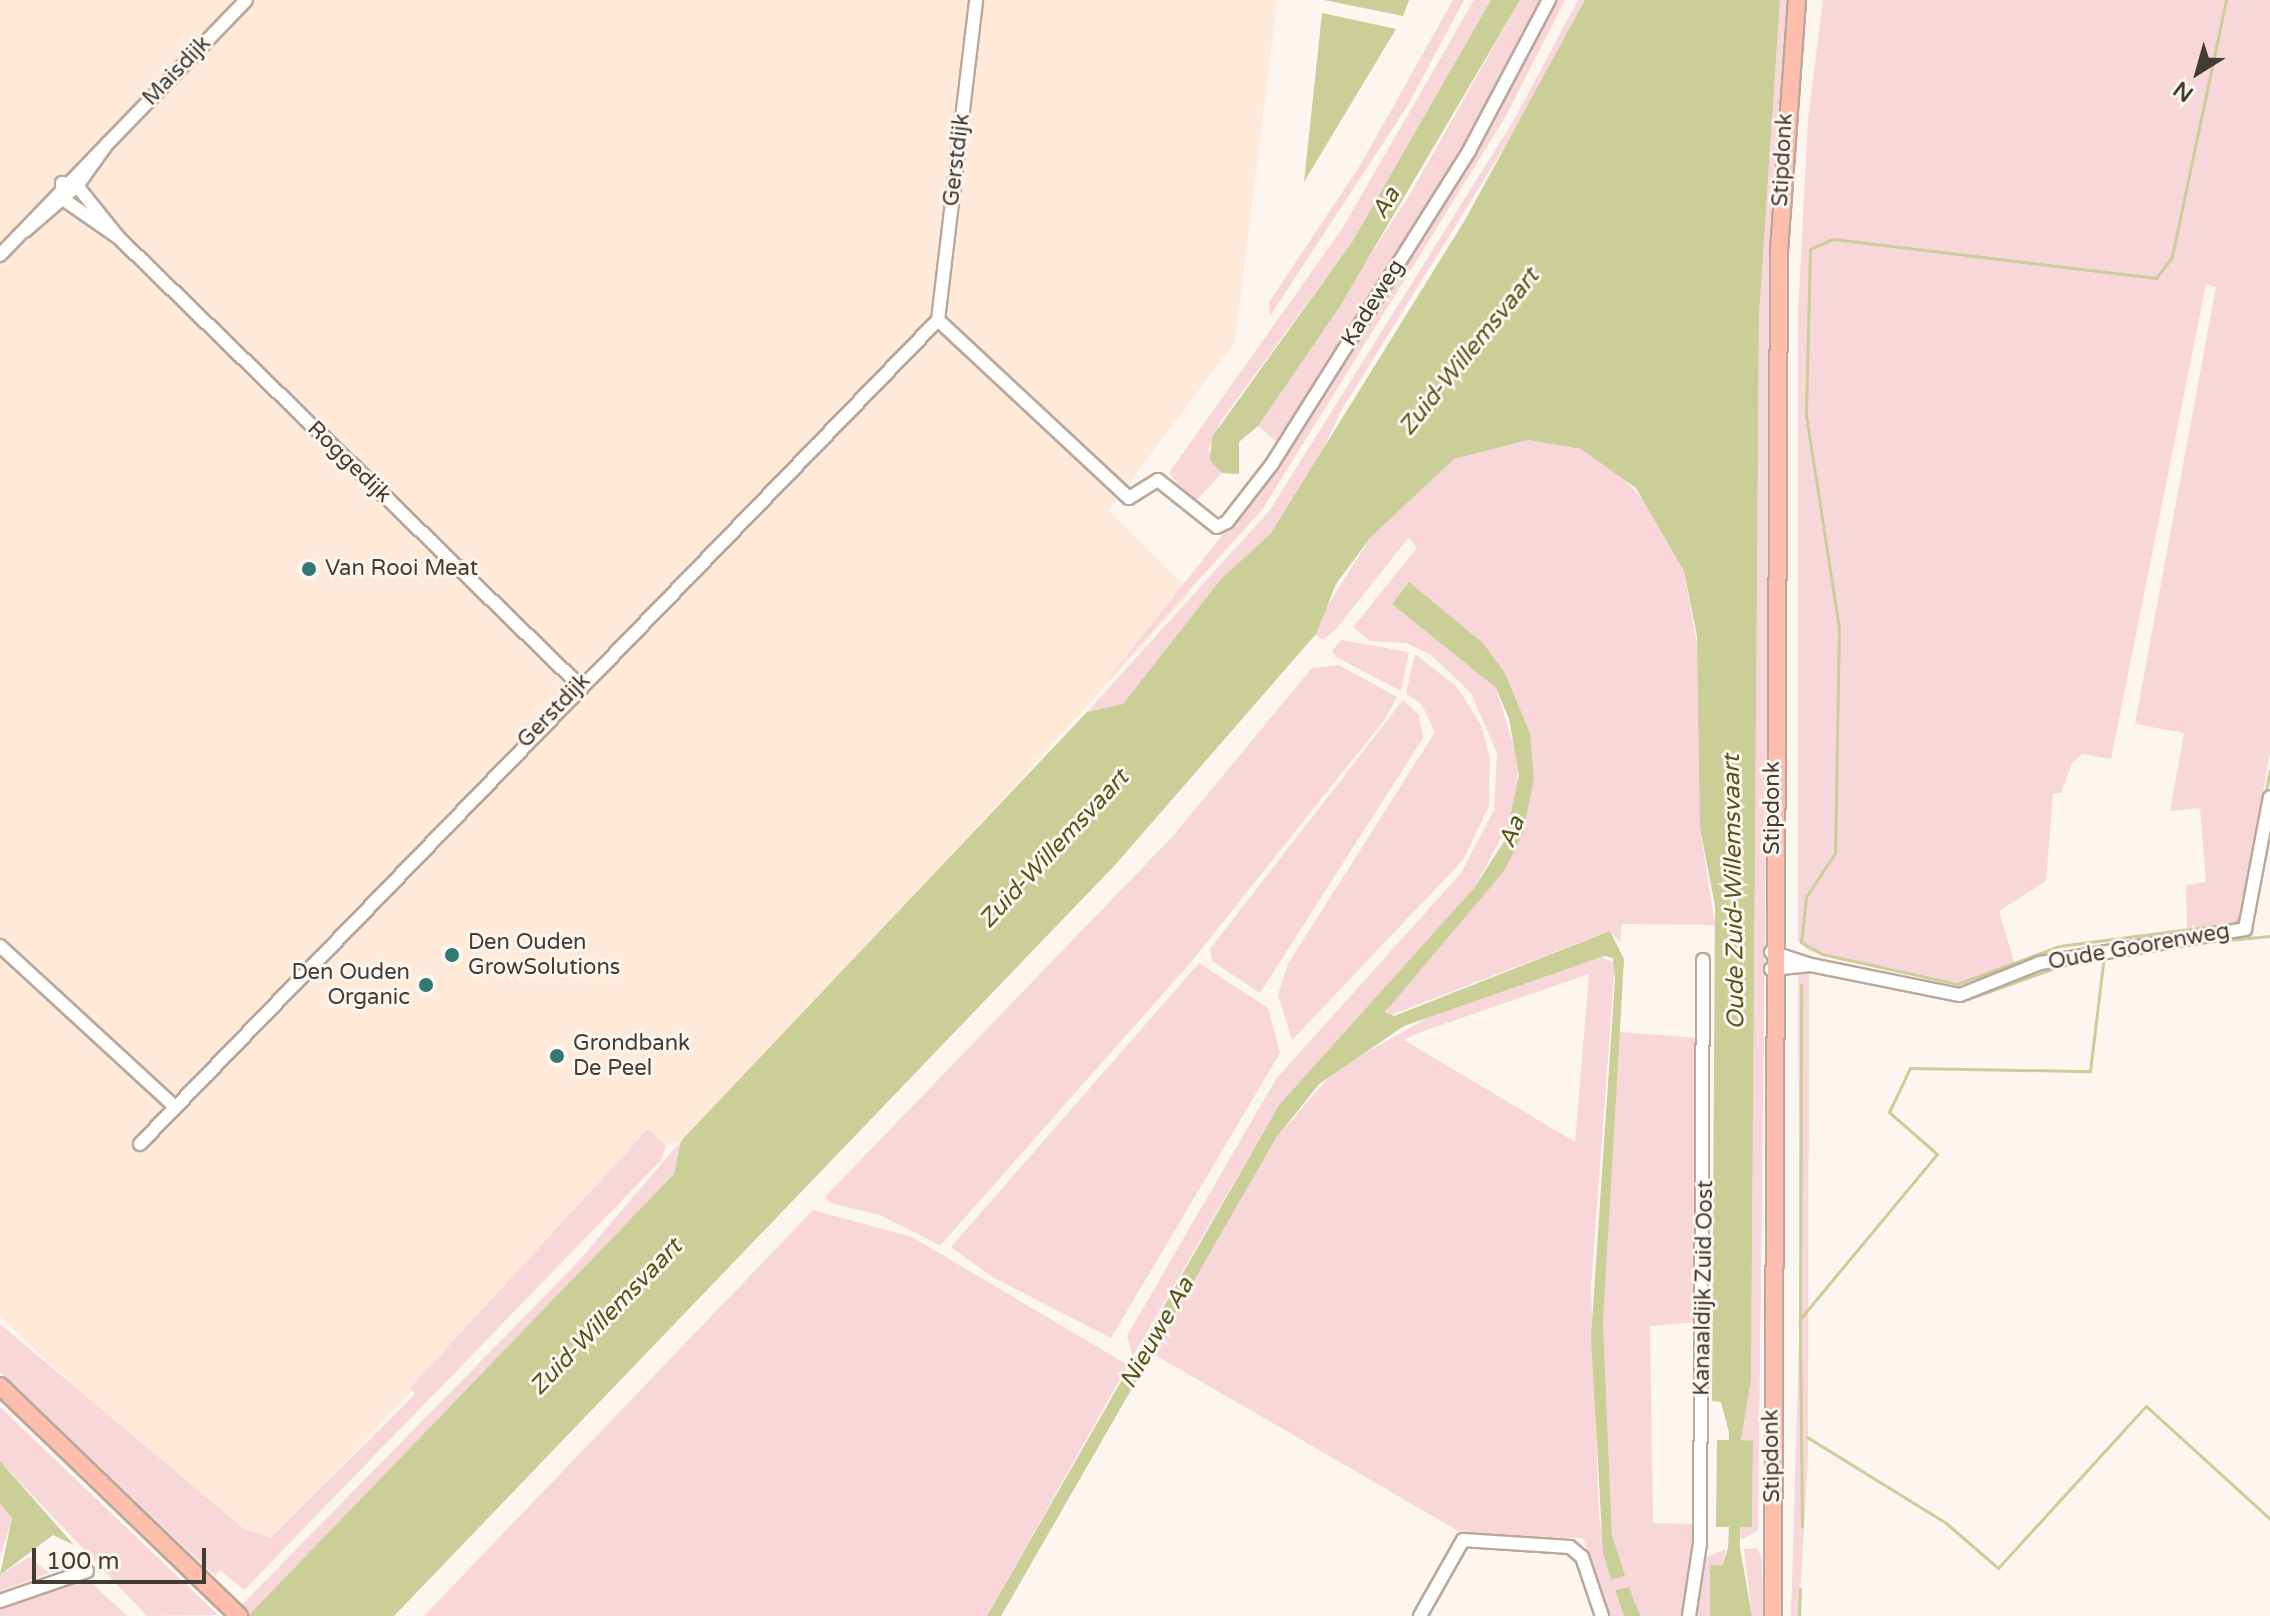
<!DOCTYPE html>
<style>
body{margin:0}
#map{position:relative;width:2270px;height:1616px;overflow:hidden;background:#fdf5ef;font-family:"Varela Round",sans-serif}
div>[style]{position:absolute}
.built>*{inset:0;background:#ffeada}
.green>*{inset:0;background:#f8d7db}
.water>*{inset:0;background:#cace97}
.stream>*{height:3px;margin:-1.5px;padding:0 1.5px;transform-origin:1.5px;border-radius:1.5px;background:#cace97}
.roads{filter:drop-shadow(2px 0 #baa89a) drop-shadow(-2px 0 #baa89a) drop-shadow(0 2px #baa89a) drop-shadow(0 -2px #baa89a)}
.minor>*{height:12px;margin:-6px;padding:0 6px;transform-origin:6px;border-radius:6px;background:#fff}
.major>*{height:16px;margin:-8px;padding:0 8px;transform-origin:8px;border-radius:8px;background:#febeae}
.dots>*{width:22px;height:22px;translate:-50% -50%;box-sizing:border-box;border:4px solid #fdf5ef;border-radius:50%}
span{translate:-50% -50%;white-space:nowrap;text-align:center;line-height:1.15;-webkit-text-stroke:6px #fdf5ef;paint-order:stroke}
.street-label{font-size:22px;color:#433b35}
.poi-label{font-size:22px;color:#433b35}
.left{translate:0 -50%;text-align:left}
.right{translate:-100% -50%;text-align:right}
.water-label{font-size:24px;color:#56581b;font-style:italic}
.north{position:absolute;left:2158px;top:32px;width:80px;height:80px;-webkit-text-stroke:6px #fdf5ef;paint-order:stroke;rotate:217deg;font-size:22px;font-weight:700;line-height:32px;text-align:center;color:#433b35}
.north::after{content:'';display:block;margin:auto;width:28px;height:36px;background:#433b35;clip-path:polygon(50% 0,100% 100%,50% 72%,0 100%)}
.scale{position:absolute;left:32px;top:1548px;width:174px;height:36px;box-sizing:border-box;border:4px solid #433b35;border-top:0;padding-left:10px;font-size:24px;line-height:28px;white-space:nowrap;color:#433b35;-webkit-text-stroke:6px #fdf5ef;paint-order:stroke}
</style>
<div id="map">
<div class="built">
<i style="clip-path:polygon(0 0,1277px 0,1235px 342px,1109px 510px,1191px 592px,846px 971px,681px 1141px,633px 1152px,257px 1557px,0 1317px)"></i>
</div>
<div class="green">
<i style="clip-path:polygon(1453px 0,1464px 0,1408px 105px,1270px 316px,1269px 302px,1361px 164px)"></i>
<i style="clip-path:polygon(1474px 0,1491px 0,1352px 242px,1221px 421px,1208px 450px,1222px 473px,1194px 503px,1169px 473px,1342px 229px)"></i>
<i style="clip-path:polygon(1520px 0,1541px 0,1487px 106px,1278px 443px,1258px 426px,1409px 196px)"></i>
<i style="clip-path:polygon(1553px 0,1565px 0,1506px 116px,1262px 510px,1102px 687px,1269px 476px)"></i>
<i style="clip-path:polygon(1578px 0,1585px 0,1539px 91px,1341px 411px,1304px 489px,1271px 533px,1221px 579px,1123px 704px,1087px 712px,1270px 510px,1514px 120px)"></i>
<i style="clip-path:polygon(1780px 0,1791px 0,1773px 253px,1758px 1530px,1741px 1540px,1740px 1527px,1752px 1527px,1753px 1442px,1741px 1440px,1751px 1380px,1759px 316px)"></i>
<i style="clip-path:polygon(1823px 0,2270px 0,2270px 753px,2239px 925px,2187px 931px,2186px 885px,2206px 882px,2200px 808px,2170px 811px,2184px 733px,2135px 724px,2216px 287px,2206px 284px,2111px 759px,2083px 754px,2072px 763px,2061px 793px,2053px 793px,2046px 881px,1999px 911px,2016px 968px,1958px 983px,1809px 951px,1798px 941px,1798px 316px,1808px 119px)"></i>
<i style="clip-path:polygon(1528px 440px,1581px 449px,1616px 470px,1651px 509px,1684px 571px,1700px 662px,1700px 829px,1715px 925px,1622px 924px,1620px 942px,1610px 931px,1596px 936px,1388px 1016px,1387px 1004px,1504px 871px,1534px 778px,1530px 733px,1505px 673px,1483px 643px,1409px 582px,1392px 604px,1496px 688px,1519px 764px,1514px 814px,1474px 888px,1279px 1105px,1133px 1356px,1127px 1336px,1276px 1079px,1461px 873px,1494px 810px,1497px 753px,1471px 693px,1431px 655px,1406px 643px,1370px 641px,1353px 627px,1417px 548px,1409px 537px,1336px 629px,1323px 640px,1311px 632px,1370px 538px,1454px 459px)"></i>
<i style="clip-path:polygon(1341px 640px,1409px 652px,1401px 691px,1336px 657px,1332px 651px)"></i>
<i style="clip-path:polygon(1415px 654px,1457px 687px,1481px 725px,1490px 758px,1489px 806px,1463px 860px,1292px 1040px,1278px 995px,1288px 964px,1435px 732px,1422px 705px,1406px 693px)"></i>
<i style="clip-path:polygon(1339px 665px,1397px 697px,1385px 719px,1191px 962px,945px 1240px,940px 1245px,880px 1215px,830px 1203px,825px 1197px,1173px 836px,1312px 668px)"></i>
<i style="clip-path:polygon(1403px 700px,1419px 715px,1423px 738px,1260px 993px,1212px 961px,1210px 949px)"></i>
<i style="clip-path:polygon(evenodd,1599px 956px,1615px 963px,1591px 1287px,1599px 1517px,1611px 1580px,1624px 1575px,1612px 1535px,1603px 1323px,1619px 1032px,1699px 1038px,1697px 1322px,1650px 1326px,1653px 1523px,1695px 1524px,1683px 1616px,1641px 1616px,1628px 1587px,1615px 1590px,1624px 1616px,1610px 1616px,1583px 1538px,1472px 1539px,1152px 1353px,1276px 1138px,1335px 1070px,1440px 1011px,1599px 956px,1589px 974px,1575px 1142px,1404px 1040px,1418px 1033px,1589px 974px)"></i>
<i style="clip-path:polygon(1199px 963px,1268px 1008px,1280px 1053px,1111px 1338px,994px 1278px,951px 1247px)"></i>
<i style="clip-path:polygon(1798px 972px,1809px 973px,1808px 1457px,1799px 1616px,1791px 1616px,1800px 1306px)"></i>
<i style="clip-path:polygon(648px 1129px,666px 1146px,661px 1160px,244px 1590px,220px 1570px,215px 1576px,0 1372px,0 1324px,244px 1529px,271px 1538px,415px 1394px,410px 1388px)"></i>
<i style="clip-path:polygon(681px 1141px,674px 1174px,248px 1616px,231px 1616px,576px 1264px)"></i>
<i style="clip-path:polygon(813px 1210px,912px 1237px,1128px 1365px,987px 1616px,424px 1616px)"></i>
<i style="clip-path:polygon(0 1407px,218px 1615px,147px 1616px,0 1461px)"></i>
<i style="clip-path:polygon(0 1504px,12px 1518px,0 1557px)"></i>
<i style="clip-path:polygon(1757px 1548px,1762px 1559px,1763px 1616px,1752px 1616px,1744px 1549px)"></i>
<i style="clip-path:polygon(1726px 1549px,1722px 1566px,1710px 1566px,1710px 1616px,1696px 1616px,1702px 1559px)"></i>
<i style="clip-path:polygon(29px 1557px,49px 1573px,0 1591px,0 1575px)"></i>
<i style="clip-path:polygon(82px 1574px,127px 1616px,0 1616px,0 1609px)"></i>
</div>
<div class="water">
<i style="clip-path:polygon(1324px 0,1409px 0,1403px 16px)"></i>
<i style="clip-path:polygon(1491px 0,1520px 0,1340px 306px,1258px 426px,1239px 442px,1239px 474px,1222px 473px,1210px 460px,1212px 437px,1352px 242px)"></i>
<i style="clip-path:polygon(1585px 0,1780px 0,1759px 316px,1751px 1380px,1741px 1440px,1753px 1441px,1752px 1527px,1740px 1527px,1740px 1548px,1752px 1616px,1710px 1616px,1710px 1565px,1722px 1566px,1728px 1548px,1729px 1527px,1716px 1527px,1717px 1440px,1729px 1440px,1729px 1432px,1721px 1402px,1712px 1401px,1715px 906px,1700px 828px,1697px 636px,1684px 571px,1636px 488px,1581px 449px,1528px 440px,1454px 459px,1370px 538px,1336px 584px,1316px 634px,1115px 865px,394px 1616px,248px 1616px,674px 1174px,681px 1141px,1087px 712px,1123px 704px,1221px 579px,1271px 533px,1465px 220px)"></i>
<i style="clip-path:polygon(1322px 13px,1396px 29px,1304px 182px)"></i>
<i style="clip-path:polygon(1409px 582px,1483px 643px,1505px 673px,1530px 733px,1534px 778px,1523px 834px,1504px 871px,1385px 1012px,1394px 1016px,1610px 931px,1624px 959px,1603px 1323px,1612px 1535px,1625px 1576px,1611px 1580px,1603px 1553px,1591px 1337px,1615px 980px,1613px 958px,1604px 956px,1404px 1026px,1319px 1084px,1276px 1138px,1001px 1616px,987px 1616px,1279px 1105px,1474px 888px,1505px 840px,1519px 775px,1509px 719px,1496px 688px,1392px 604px)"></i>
<i style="clip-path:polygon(0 1461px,74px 1545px,53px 1535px,0 1575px,12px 1518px,0 1504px)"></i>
<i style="clip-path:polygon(1629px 1587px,1635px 1603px,1641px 1616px,1624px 1616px,1615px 1590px)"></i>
</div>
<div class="stream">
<i style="left:2226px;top:0;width:263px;rotate:101.9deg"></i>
<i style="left:2172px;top:257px;width:26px;rotate:127deg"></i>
<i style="left:2156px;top:278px;width:325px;rotate:-173.1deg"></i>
<i style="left:1833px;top:239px;width:25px;rotate:157deg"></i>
<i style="left:1810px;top:249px;width:166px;rotate:91.4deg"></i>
<i style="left:1806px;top:415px;width:215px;rotate:81.2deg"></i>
<i style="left:1839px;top:627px;width:226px;rotate:91deg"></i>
<i style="left:1835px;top:853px;width:53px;rotate:123.4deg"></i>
<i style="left:1806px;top:897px;width:45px;rotate:96.3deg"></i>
<i style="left:1801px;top:942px;width:24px;rotate:30deg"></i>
<i style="left:1822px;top:954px;width:138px;rotate:12.5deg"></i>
<i style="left:1957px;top:984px;width:109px;rotate:-20.4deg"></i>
<i style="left:2059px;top:946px;width:177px;rotate:-7.4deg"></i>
<i style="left:2235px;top:923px;width:11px;rotate:-52deg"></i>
<i style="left:2265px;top:797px;width:27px;rotate:-80deg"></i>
<i style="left:2197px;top:943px;width:73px;rotate:-5.5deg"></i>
<i style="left:1962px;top:1001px;width:107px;rotate:-19.6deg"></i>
<i style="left:1800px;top:1317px;width:332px;rotate:-89.8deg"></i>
<i style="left:1807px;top:1437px;width:163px;rotate:31.7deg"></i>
<i style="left:1946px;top:1523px;width:69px;rotate:40.9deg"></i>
<i style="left:1998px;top:1568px;width:219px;rotate:-47.6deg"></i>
<i style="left:2146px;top:1406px;width:168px;rotate:42.3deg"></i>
<i style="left:1802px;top:1527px;width:208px;rotate:-90.6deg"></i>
<i style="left:1800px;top:1319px;width:214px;rotate:-50.3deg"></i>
<i style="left:1937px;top:1154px;width:64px;rotate:-138.8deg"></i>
<i style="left:1889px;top:1112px;width:49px;rotate:-64.5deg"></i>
<i style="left:1910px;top:1068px;width:180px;rotate:1deg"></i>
<i style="left:2090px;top:1071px;width:117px;rotate:-83.1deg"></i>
<i style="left:1799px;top:1616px;width:27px;rotate:-88deg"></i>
</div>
<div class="roads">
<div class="minor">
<i style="left:25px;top:231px;width:69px;rotate:-40.9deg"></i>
<i style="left:77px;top:186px;width:52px;rotate:-54.5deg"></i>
<i style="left:119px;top:238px;width:67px;rotate:-128.9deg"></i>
<i style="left:77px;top:186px;width:15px;rotate:-169deg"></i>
<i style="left:62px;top:183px;width:16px;rotate:86deg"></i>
<i style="left:63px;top:199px;width:68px;rotate:34.9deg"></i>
<i style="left:119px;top:238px;width:641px;rotate:44.18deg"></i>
<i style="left:0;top:255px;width:354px;rotate:-46deg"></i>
<i style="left:938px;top:320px;width:261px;rotate:43deg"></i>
<i style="left:1129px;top:498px;width:34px;rotate:-32deg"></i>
<i style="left:1158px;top:480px;width:75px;rotate:38.5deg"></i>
<i style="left:1217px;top:527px;width:11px;rotate:-27deg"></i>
<i style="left:1227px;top:522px;width:73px;rotate:-52.2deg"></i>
<i style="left:1272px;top:464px;width:370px;rotate:-57.8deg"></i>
<i style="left:1469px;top:151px;width:171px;rotate:-62.1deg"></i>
<i style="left:0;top:946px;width:238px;rotate:42.6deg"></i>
<i style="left:1771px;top:952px;width:42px;rotate:18deg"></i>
<i style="left:1771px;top:969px;width:40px;rotate:-5.7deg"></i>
<i style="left:1811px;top:965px;width:152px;rotate:11.4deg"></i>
<i style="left:1960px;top:995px;width:86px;rotate:-21.8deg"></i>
<i style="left:2040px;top:963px;width:208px;rotate:-9.4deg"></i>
<i style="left:2245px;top:929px;width:134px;rotate:-79.3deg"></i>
<i style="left:140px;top:1144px;width:1147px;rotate:-45.92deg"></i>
<i style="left:938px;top:320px;width:322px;rotate:-83.2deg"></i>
<i style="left:0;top:1601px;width:92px;rotate:-19deg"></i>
<i style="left:1420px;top:1616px;width:87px;rotate:-60.5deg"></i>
<i style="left:1463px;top:1540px;width:107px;rotate:3.7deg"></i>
<i style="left:1570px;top:1547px;width:16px;rotate:40deg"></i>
<i style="left:1582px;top:1557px;width:62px;rotate:71.3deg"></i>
<i style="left:1689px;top:1616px;width:74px;rotate:-81.4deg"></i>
<i style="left:1700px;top:1543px;width:583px;rotate:-89.71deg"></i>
</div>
<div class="major">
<i style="left:0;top:1386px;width:332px;rotate:43.9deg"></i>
<i style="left:1773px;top:1616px;width:1365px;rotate:-89.75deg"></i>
<i style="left:1779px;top:251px;width:252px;rotate:-85.9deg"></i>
</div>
</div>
<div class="dots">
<i style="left:309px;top:569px;background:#327972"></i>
<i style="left:452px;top:955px;background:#327972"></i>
<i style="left:426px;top:985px;background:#327972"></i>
<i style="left:557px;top:1056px;background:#327972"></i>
</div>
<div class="street-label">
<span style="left:177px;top:71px;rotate:-46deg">Maisdijk</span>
<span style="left:957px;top:160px;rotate:-83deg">Gerstdijk</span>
<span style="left:1783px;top:160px;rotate:-87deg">Stipdonk</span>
<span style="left:1373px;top:303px;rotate:-58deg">Kadeweg</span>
<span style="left:349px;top:462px;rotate:44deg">Roggedijk</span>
<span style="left:554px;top:711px;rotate:-46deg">Gerstdijk</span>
<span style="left:1773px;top:808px;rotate:-90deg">Stipdonk</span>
<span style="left:2139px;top:947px;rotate:-10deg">Oude Goorenweg</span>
<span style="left:1704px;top:1288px;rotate:-89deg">Kanaaldijk Zuid Oost</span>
<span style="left:1772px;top:1456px;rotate:-91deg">Stipdonk</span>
</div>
<div class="poi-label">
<span class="left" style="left:325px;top:569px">Van Rooi Meat</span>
<span class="left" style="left:468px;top:955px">Den Ouden<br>GrowSolutions</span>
<span class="right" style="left:410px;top:985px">Den Ouden<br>Organic</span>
<span class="left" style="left:573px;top:1056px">Grondbank<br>De Peel</span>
</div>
<div class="water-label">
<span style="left:1386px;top:203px;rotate:-59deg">Aa</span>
<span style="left:1469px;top:352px;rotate:-51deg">Zuid-Willemsvaart</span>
<span style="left:1512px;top:832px;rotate:-68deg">Aa</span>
<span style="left:1054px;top:849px;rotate:-47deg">Zuid-Willemsvaart</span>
<span style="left:1734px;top:892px;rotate:-91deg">Oude Zuid-Willemsvaart</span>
<span style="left:606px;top:1317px;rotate:-46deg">Zuid-Willemsvaart</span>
<span style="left:1157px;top:1333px;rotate:-60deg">Nieuwe Aa</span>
</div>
<div class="north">N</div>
<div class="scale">100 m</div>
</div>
